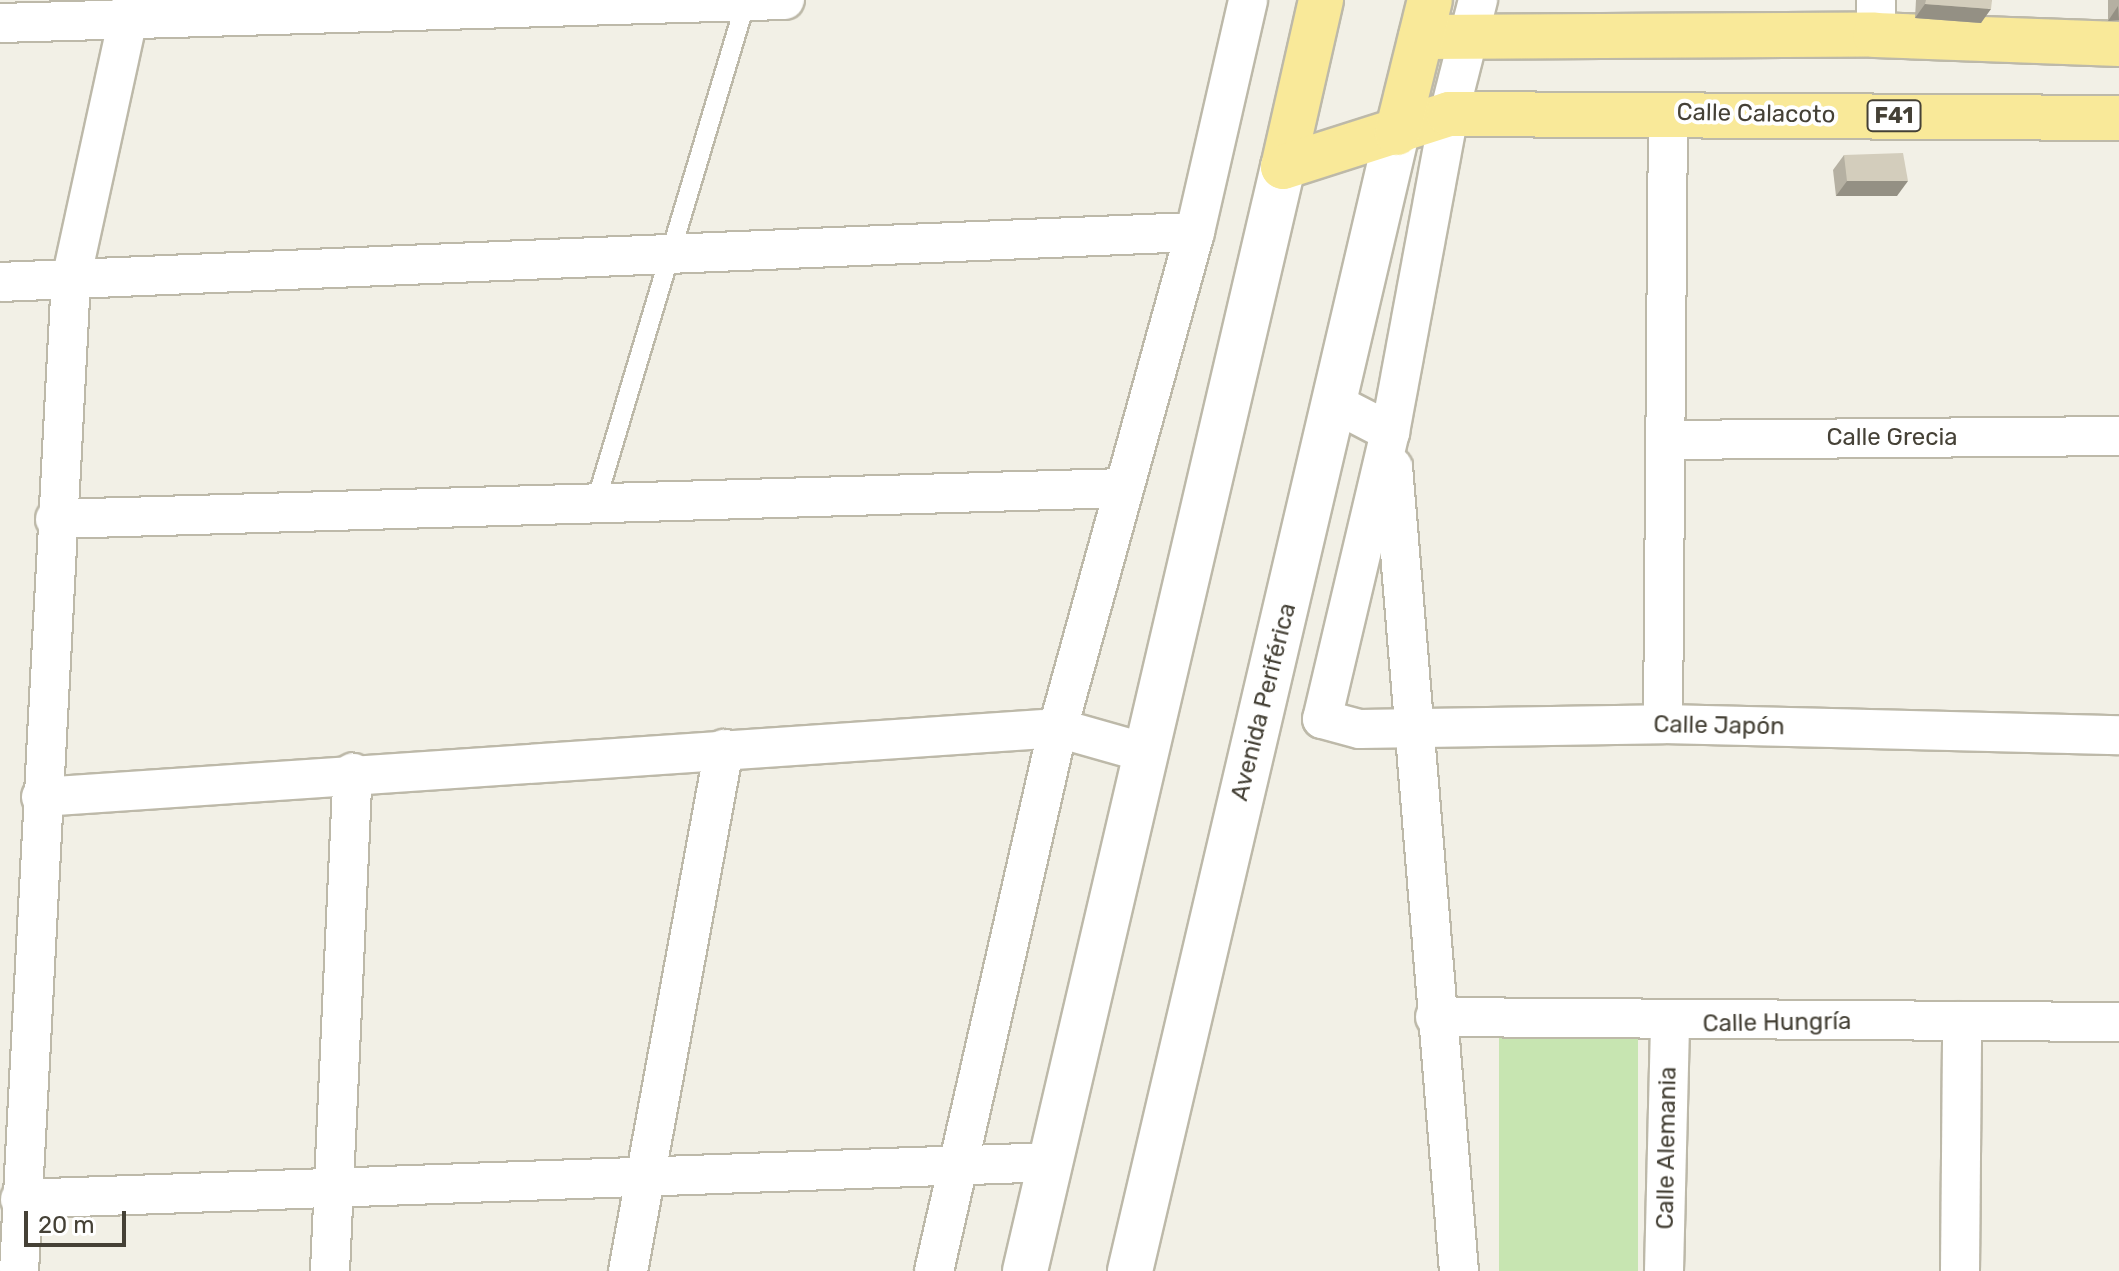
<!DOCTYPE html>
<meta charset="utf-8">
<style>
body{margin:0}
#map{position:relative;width:2119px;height:1271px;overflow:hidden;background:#f2f0e6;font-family:Rubik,sans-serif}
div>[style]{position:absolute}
.green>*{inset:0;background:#c7e5b1;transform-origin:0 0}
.roads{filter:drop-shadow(2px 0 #bdb9a9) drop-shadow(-2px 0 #bdb9a9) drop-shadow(0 2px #bdb9a9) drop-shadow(0 -2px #bdb9a9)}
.service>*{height:18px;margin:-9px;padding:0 9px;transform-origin:9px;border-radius:9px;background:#fff}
.minor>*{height:38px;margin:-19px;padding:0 19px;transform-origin:19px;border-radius:19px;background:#fff}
.tertiary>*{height:44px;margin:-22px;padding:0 22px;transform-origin:22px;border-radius:22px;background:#fff}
.primary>*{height:44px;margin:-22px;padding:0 22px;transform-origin:22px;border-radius:22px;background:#f9e999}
.wall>*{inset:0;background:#b5b0a2;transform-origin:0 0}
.shaded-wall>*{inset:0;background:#949084}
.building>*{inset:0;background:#d3cdbc}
span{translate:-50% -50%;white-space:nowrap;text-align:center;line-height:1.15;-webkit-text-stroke:8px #fff;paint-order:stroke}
.shield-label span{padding:2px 6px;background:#fff;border:2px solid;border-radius:6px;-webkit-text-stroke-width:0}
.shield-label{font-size:22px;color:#454136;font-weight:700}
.street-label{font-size:24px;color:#454136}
.scale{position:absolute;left:24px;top:1211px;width:102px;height:36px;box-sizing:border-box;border:4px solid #454136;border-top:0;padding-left:10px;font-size:24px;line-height:28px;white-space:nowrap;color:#454136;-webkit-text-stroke:6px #fff;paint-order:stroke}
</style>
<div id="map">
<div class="green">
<i style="left:1638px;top:1028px;width:243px;height:139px;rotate:90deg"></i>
</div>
<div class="roads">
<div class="service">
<i style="left:595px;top:505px;width:526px;rotate:-73.32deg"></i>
</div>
<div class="minor">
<i style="left:1478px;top:0;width:118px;rotate:104.3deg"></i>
<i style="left:1449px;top:114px;width:323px;rotate:100.5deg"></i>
<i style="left:1390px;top:432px;width:295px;rotate:103.3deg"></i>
<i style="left:1322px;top:719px;width:39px;rotate:15deg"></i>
<i style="left:1360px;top:729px;width:303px;rotate:-0.9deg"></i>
<i style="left:1663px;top:724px;width:456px;rotate:1.4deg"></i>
<i style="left:0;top:23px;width:785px;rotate:-1.68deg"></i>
<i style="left:1875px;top:35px;width:35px;rotate:-88deg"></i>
<i style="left:0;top:282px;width:1196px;rotate:-2.4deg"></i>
<i style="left:1338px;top:405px;width:59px;rotate:27.4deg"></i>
<i style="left:1666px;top:440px;width:453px;rotate:-0.5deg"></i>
<i style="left:1393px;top:467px;width:807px;rotate:85.31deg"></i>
<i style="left:55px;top:519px;width:1069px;rotate:-1.66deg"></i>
<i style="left:1663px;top:724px;width:611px;rotate:-89.53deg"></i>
<i style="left:41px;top:797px;width:1019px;rotate:-3.88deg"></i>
<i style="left:1058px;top:728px;width:88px;rotate:15.8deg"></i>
<i style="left:1435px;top:1017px;width:684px;rotate:0.42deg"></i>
<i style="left:20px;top:1199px;width:1033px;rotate:-2.05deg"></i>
<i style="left:19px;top:1271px;width:992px;rotate:-87deg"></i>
<i style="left:71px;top:280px;width:287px;rotate:-77.7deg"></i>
<i style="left:330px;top:1271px;width:499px;rotate:-87.4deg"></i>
<i style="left:628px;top:1271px;width:531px;rotate:-79.58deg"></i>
<i style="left:934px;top:1271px;width:557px;rotate:-77.14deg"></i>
<i style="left:1058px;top:728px;width:515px;rotate:-74.56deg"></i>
<i style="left:1195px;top:232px;width:238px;rotate:-77.1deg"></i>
<i style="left:1664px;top:1271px;width:247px;rotate:-88.6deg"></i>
<i style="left:1960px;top:1271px;width:250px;rotate:-89.5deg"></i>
</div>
<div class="tertiary">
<i style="left:1025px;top:1271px;width:1134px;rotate:-76.85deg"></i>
<i style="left:1130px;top:1271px;width:1169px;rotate:-76.8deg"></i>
</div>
<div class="primary">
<i style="left:1321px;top:0;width:171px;rotate:102.8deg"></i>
<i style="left:1283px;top:167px;width:174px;rotate:-17.7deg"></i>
<i style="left:1449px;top:114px;width:670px;rotate:0.34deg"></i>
<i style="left:1421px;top:37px;width:454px;rotate:-0.3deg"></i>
<i style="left:1875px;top:35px;width:244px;rotate:2.1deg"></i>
<i style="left:1397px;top:133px;width:137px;rotate:-76.1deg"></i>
</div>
</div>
<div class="wall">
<i style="clip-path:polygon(1916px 0,1992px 0,1981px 23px,1915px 18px)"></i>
<i style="left:2108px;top:0;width:11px;height:21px"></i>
<i style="clip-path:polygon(1844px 155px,1897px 196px,1836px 196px,1833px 170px)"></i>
</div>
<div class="shaded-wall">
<i style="clip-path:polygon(1925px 4px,1991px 9px,1981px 23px,1915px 18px)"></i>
<i style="clip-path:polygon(2118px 6px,2119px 20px,2108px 21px)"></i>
<i style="clip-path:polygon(1847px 181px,1908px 181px,1897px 196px,1836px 196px)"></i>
</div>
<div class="building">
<i style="clip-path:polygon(1926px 0,1992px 0,1991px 9px,1925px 4px)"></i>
<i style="clip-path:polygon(1903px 153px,1908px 181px,1847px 181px,1844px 155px)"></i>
</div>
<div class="shield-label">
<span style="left:1894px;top:116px">F41</span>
</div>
<div class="street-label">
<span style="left:1756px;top:114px;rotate:1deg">Calle Calacoto</span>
<span style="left:1892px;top:438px">Calle Grecia</span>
<span style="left:1264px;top:702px;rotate:-76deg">Avenida Periférica</span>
<span style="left:1719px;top:726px;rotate:1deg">Calle Japón</span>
<span style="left:1777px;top:1023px;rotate:-1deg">Calle Hungría</span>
<span style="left:1667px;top:1148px;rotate:-89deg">Calle Alemania</span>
</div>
<div class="scale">20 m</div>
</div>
